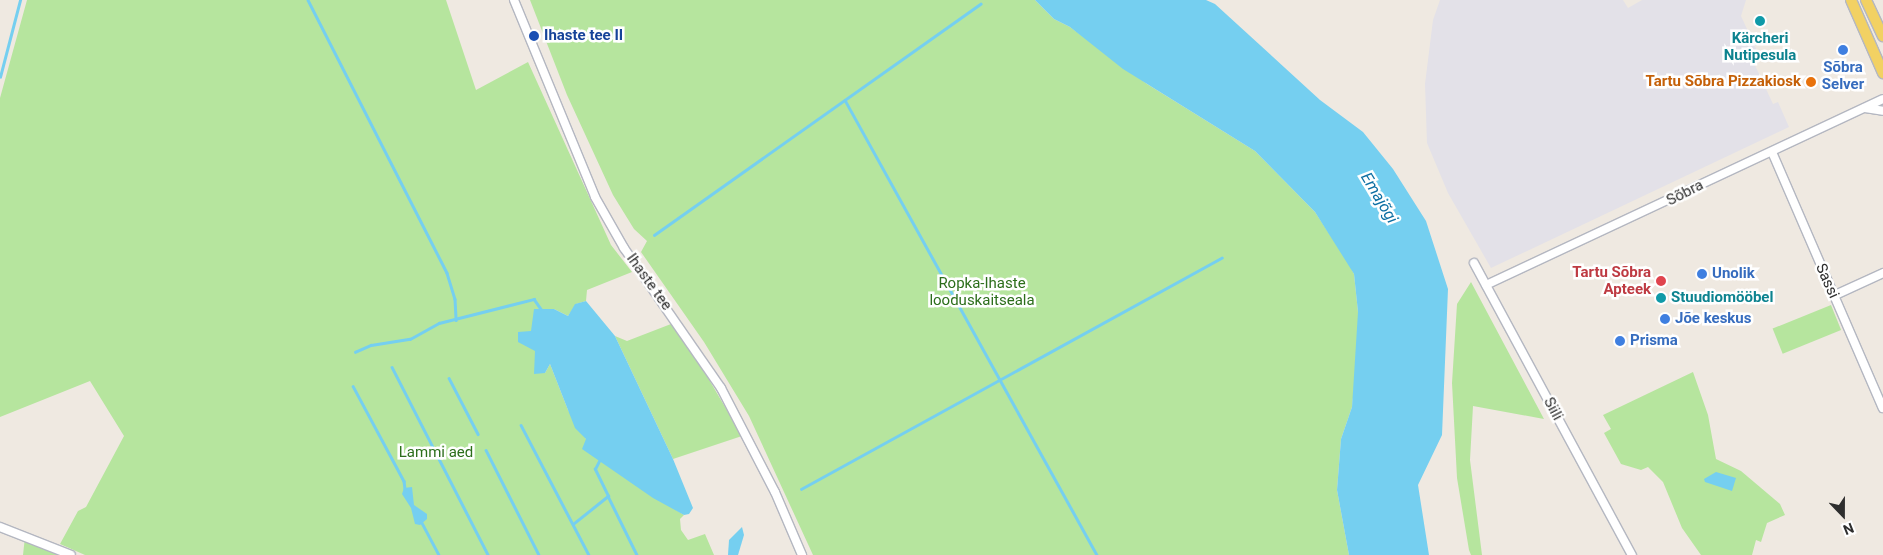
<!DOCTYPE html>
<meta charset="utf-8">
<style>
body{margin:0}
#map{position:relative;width:1883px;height:555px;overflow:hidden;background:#efe9e1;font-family:Roboto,sans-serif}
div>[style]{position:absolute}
.industrial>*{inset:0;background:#e3e1e8}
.green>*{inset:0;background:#b6e59e;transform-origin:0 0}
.water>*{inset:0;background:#75cff0}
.stream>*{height:2.5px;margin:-1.25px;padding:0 1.25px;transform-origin:1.25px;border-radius:1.25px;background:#75cff0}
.roads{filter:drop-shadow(1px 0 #b4b7c1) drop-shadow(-1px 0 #b4b7c1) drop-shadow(0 1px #b4b7c1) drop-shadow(0 -1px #b4b7c1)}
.minor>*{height:8px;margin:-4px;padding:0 4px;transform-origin:4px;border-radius:4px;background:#fff}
.major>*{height:10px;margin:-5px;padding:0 5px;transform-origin:5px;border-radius:5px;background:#f2d163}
.dots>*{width:14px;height:14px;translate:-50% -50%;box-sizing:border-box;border:2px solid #fff;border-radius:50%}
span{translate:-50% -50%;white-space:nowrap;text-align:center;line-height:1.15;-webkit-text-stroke:5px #fff;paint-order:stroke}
.transit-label{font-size:15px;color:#164399;font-weight:700}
.left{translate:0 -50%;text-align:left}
.culture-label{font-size:15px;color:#0d838f;font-weight:700}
.shop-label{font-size:15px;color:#366cbe;font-weight:700}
.food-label{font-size:15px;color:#c56008;font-weight:700}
.right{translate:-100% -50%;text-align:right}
.street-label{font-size:15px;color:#2e2e2e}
.health-label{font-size:15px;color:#be3a42;font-weight:700}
.park-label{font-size:15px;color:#2c6e1b}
.water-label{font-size:16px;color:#0d6fa3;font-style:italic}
.north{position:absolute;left:1818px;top:490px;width:50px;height:50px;-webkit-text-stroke:4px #fff;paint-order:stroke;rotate:158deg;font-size:14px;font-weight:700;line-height:20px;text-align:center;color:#2e2e2e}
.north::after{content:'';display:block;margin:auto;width:18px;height:22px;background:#2e2e2e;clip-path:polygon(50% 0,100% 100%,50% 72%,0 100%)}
</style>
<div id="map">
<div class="industrial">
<i style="clip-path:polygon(1440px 0,1623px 0,1628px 8px,1642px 0,1746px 0,1741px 16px,1758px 53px,1753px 61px,1773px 104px,1778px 102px,1789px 127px,1491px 268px,1448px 193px,1427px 143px,1425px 84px,1433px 20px)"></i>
</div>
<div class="green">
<i style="clip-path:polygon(27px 0,446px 0,476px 90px,528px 62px,611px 245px,632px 272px,587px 290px,586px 301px,576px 304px,568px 316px,554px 309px,535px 351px,545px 373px,550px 364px,568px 410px,586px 439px,622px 476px,684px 515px,680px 519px,681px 530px,688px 540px,705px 534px,714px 555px,85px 555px,60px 544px,78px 511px,86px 507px,124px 436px,90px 381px,0 417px,0 98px)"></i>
<i style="clip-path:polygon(530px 0,1035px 0,1054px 19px,1070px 27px,1147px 84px,1255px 151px,1315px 212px,1349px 264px,1354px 274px,1358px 312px,1358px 349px,1352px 407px,1341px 439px,1337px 490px,1349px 555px,813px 555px,749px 416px,704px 342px,641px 252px,647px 241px,634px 229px,613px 195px,567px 95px)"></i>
<i style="clip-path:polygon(1471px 282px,1544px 419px,1473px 406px,1470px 460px,1482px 555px,1471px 555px,1469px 550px,1457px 478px,1452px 383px,1457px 304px)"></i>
<i style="left:1831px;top:305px;width:27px;height:63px;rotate:68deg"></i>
<i style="clip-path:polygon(671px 324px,704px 371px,742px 436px,673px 459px,615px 336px,627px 341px)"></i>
<i style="clip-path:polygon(1693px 372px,1708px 415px,1716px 459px,1741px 471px,1780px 504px,1785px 515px,1767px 523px,1761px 542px,1756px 540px,1752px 555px,1701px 555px,1682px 528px,1663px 482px,1648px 467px,1641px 470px,1621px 464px,1604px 433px,1611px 429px,1603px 415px)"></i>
<i style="clip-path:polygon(25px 537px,71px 555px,23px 555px)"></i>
</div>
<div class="water">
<i style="clip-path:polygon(1035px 0,1206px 0,1215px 4px,1320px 100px,1363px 132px,1393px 169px,1426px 221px,1448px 289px,1442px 435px,1418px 485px,1429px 555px,1349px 555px,1337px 490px,1341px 439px,1352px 407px,1358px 312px,1354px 274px,1315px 212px,1255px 151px,1123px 69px,1070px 27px,1054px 19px)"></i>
<i style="clip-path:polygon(586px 301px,615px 336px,673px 459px,693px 508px,689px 514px,684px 515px,653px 498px,582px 449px,586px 439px,575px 428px,550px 364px,545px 373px,534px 374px,535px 351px,518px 342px,518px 332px,531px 331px,534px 309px,554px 309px,568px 316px,575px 304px)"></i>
<i style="clip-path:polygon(1716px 472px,1736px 478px,1732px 491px,1705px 482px,1704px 479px)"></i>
<i style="clip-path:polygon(412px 487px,414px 505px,427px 514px,427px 519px,420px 525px,415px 524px,411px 508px,402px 494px,404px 488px)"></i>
<i style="clip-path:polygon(742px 527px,744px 535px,738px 555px,728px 555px,729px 540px)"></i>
</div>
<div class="stream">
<i style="left:308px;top:0;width:306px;rotate:63deg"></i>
<i style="left:447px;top:273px;width:27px;rotate:73deg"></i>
<i style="left:455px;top:299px;width:21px;rotate:87deg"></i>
<i style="left:0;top:77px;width:80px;rotate:-75.4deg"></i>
<i style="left:845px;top:100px;width:520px;rotate:61.02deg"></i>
<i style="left:654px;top:235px;width:400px;rotate:-35.3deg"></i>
<i style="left:355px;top:352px;width:17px;rotate:-24deg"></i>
<i style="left:371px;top:345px;width:39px;rotate:-9deg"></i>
<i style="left:410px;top:339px;width:33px;rotate:-29deg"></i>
<i style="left:439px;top:323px;width:98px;rotate:-14.2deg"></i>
<i style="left:534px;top:299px;width:12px;rotate:55deg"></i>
<i style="left:392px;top:367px;width:211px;rotate:62.9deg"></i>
<i style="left:449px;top:378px;width:63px;rotate:62.6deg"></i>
<i style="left:353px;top:386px;width:108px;rotate:61.8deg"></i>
<i style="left:404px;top:481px;width:8px;rotate:83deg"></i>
<i style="left:521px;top:425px;width:147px;rotate:62.4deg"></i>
<i style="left:486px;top:450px;width:118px;rotate:63.2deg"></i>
<i style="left:801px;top:489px;width:480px;rotate:-28.8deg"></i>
<i style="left:608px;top:496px;width:66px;rotate:63.8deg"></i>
<i style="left:421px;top:521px;width:38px;rotate:62deg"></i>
<i style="left:573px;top:524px;width:45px;rotate:-38.7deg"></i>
<i style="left:608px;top:496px;width:30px;rotate:-116deg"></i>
<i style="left:595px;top:469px;width:9px;rotate:-63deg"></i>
</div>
<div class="roads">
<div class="minor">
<i style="left:514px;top:0;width:213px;rotate:67.6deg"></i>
<i style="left:595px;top:197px;width:59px;rotate:60.4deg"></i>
<i style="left:624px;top:248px;width:170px;rotate:55.3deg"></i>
<i style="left:721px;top:388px;width:117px;rotate:62.6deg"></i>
<i style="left:775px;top:492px;width:69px;rotate:66.8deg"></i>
<i style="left:1865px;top:108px;width:18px;rotate:9deg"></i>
<i style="left:1772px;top:152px;width:279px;rotate:66.6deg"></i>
<i style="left:1474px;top:263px;width:332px;rotate:61.6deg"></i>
<i style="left:1486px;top:285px;width:438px;rotate:-25.1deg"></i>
<i style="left:1833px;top:296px;width:55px;rotate:-24.7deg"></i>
<i style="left:0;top:527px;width:76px;rotate:21.5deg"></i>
</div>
<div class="major">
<i style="left:1851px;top:0;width:80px;rotate:66.3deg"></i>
<i style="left:1866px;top:0;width:40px;rotate:65deg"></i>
</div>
</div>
<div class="dots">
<i style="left:1760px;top:21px;background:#0f9aa8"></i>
<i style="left:534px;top:36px;background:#1a4fb4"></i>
<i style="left:1843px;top:50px;background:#3f7fe0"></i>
<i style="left:1811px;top:82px;background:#e8710a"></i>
<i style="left:1702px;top:274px;background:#3f7fe0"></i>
<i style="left:1661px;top:281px;background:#e0444e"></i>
<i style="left:1661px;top:298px;background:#0f9aa8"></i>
<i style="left:1665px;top:319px;background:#3f7fe0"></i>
<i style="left:1620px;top:341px;background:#3f7fe0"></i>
</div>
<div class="transit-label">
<span class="left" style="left:544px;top:36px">Ihaste tee II</span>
</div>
<div class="culture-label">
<span style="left:1760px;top:47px">Kärcheri<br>Nutipesula</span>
<span class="left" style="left:1671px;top:298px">Stuudiomööbel</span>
</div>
<div class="shop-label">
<span style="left:1843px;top:76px">Sõbra<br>Selver</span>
<span class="left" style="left:1712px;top:274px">Unolik</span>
<span class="left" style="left:1675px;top:319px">Jõe keskus</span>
<span class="left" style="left:1630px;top:341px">Prisma</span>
</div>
<div class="food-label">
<span class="right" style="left:1801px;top:82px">Tartu Sõbra Pizzakiosk</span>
</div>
<div class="street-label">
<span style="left:1685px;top:193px;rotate:-27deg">Sõbra</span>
<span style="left:1827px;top:281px;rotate:66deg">Sassi</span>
<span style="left:649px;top:282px;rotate:54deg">Ihaste tee</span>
<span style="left:1553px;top:409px;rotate:62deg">Siili</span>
</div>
<div class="health-label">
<span class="right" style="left:1651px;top:281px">Tartu Sõbra<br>Apteek</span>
</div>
<div class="park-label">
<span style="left:982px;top:292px">Ropka-Ihaste<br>looduskaitseala</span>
<span style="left:436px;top:453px">Lammi aed</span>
</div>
<div class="water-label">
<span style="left:1379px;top:198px;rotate:59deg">Emajõgi</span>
</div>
<div class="north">N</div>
</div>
